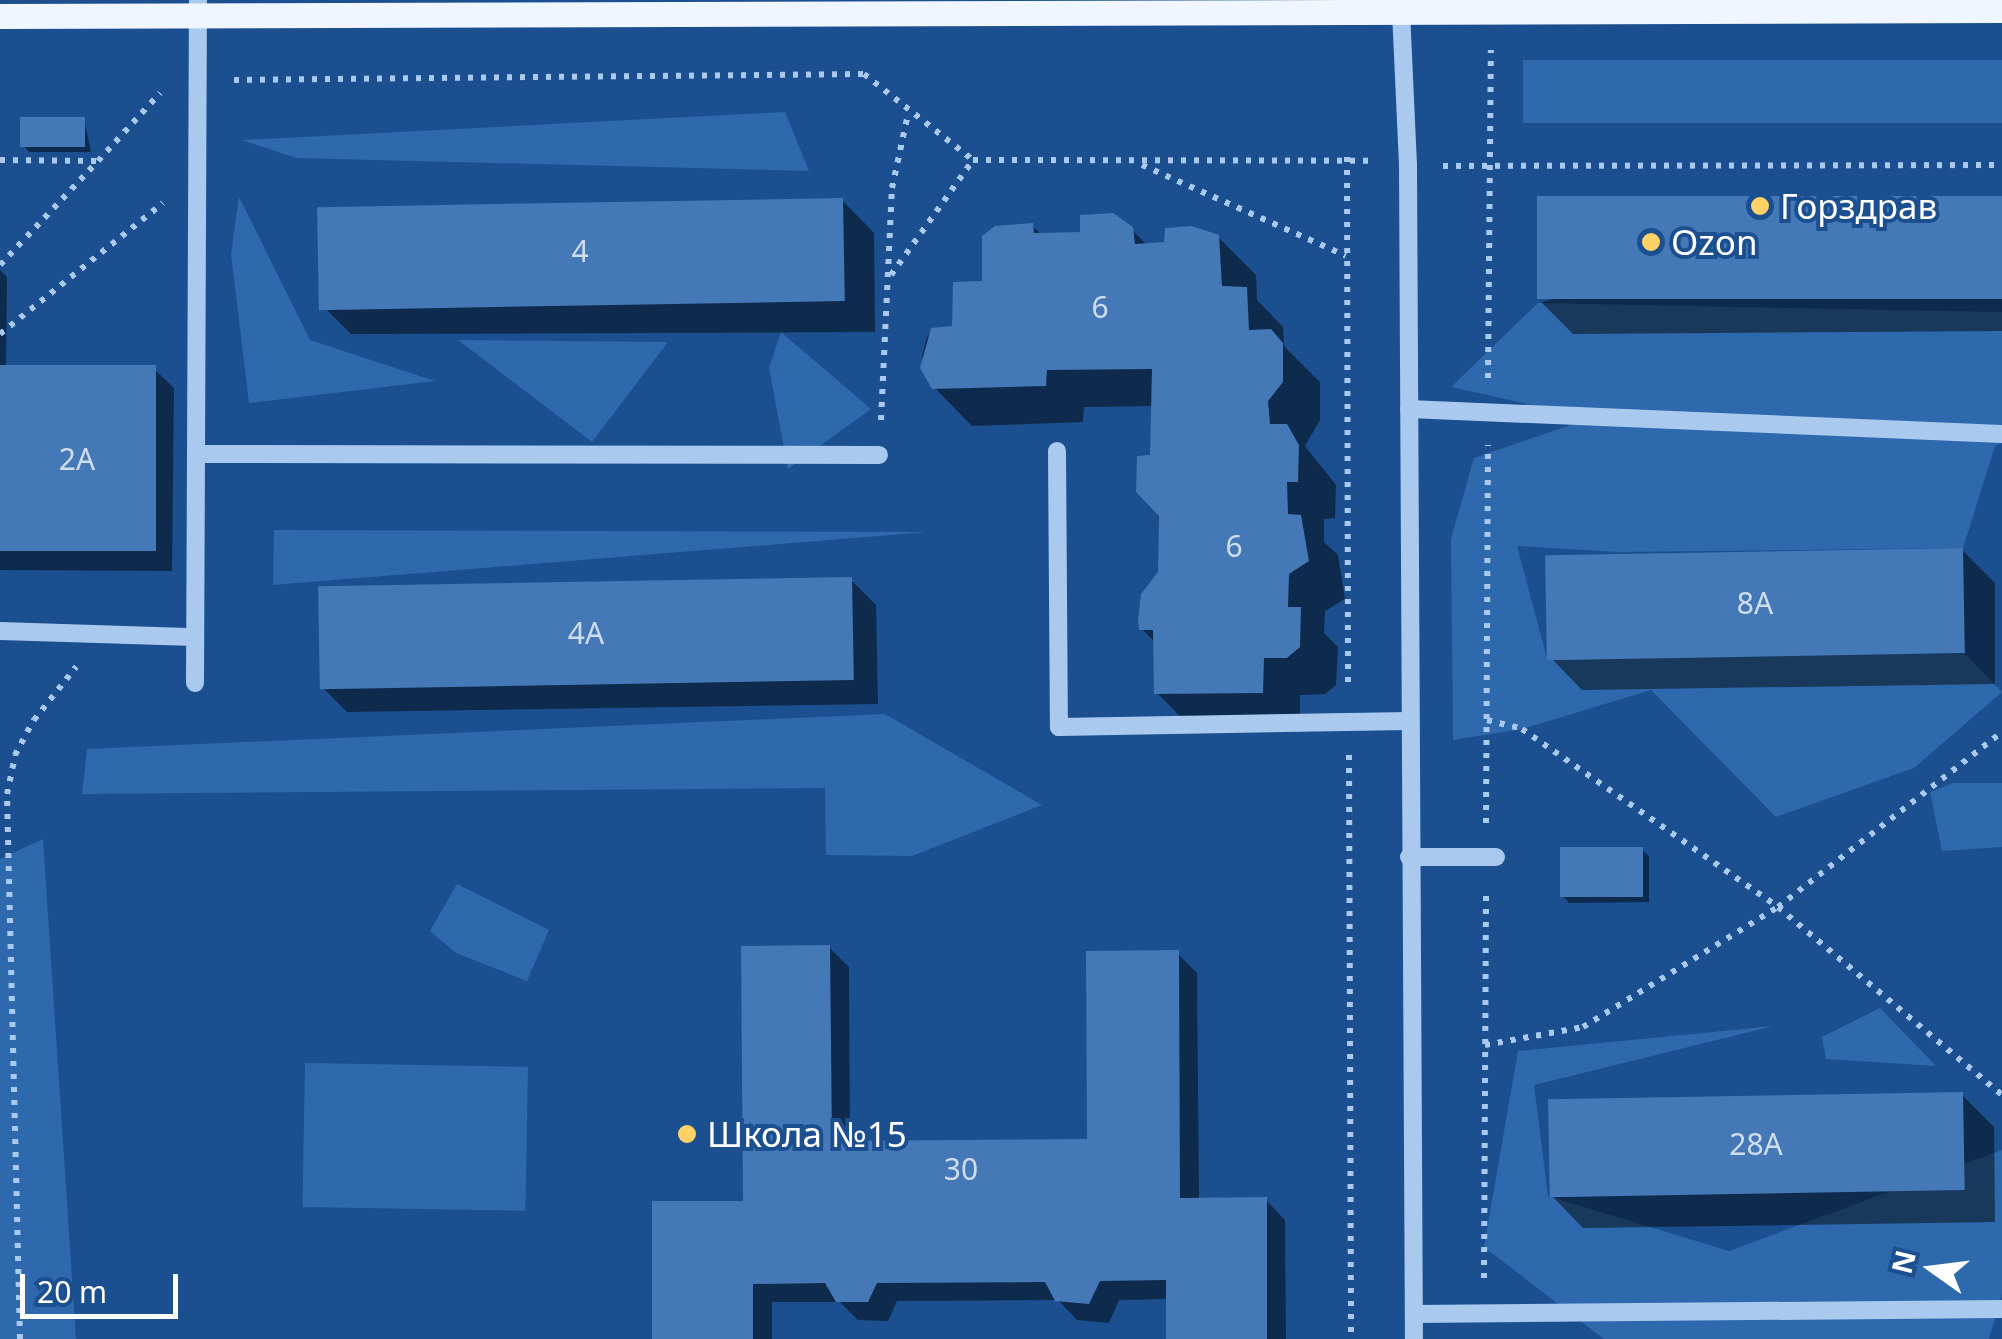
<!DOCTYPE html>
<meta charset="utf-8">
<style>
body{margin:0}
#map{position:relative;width:2002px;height:1339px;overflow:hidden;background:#1b4f8f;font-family:"Noto Sans",sans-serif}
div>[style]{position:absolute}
.green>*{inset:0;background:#2e69ad;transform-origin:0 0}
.shadow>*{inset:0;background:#0007}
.building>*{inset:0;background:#4478b7;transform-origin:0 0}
.path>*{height:6px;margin-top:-3px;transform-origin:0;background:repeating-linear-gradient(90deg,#a9c9ee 0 5px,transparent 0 13px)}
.minor>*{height:18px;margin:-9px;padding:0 9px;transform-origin:9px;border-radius:9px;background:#a9c9ee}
.major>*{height:25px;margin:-12.5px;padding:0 12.5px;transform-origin:12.5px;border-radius:12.5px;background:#f0f6ff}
.dots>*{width:28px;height:28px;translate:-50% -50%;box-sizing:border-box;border:5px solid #1b4f8f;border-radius:50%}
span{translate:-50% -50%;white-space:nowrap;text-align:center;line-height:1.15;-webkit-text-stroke:8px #1b4f8f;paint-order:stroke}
.number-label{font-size:30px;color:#d0dded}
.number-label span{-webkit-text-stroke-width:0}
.poi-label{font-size:35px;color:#fff}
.left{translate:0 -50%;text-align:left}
.north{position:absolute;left:1882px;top:1219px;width:100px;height:100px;-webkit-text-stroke:8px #1b4f8f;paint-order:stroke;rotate:284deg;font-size:28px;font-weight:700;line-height:40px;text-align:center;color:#fff}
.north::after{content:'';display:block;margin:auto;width:35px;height:45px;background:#fff;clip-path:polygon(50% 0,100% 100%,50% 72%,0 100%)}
.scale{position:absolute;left:20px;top:1274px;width:158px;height:45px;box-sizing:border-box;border:5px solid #fff;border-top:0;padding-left:12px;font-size:30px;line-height:35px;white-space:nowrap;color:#fff;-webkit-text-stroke:8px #1b4f8f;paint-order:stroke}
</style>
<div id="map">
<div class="green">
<i style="left:1523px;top:60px;width:479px;height:63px"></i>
<i style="clip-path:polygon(785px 112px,809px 171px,296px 158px,242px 140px)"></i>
<i style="clip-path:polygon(239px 197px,310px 340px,435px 381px,249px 403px,231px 254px)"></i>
<i style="clip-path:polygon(1538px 303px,2002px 312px,2002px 443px,1995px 446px,1963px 548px,1619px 552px,1517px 546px,1547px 658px,1964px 653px,2002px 692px,1914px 768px,1776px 817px,1651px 690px,1522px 729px,1453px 740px,1451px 539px,1474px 458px,1591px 418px,1451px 387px)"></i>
<i style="clip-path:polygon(781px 332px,871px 409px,788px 469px,769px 368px)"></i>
<i style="clip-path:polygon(458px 340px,668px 342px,592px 442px)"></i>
<i style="clip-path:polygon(274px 530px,928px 532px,273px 585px)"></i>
<i style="clip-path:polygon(885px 714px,1042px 805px,912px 856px,826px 855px,825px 788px,82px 794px,87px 749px)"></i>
<i style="clip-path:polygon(1953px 783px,2002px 783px,2002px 847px,1942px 851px,1930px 792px)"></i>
<i style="clip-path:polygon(43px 839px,76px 1339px,0 1339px,0 859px)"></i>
<i style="clip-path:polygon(457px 884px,549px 930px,527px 981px,456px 953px,430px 931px)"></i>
<i style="clip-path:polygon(1880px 1008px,1936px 1066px,1826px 1059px,1822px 1037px)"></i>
<i style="clip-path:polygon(1774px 1026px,1534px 1085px,1548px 1196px,1729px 1251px,2002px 1150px,2002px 1294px,1989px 1339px,1604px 1339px,1484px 1247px,1518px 1051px)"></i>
<i style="left:305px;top:1063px;width:223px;height:144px;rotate:1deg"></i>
</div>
<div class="shadow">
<i style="clip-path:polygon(84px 119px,91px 152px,29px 152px,23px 145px)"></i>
<i style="clip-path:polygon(2002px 198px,2002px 331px,1573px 334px,1541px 302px)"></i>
<i style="clip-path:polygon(842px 200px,874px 233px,875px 332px,351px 334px,319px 302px)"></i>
<i style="clip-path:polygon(1032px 226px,1042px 235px,1131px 229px,1148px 246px,1218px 237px,1256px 275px,1257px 300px,1283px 327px,1284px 346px,1320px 382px,1320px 420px,1305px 446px,1336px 485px,1335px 518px,1324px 519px,1324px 542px,1338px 555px,1345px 599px,1325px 611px,1324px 633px,1338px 647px,1336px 685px,1325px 694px,1300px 695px,1300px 730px,1194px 730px,1157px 693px,1156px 643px,1141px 628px,1161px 573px,1154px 406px,1084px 407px,1083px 422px,972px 426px,927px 380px,922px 356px,927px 337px,932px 330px,954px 329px)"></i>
<i style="clip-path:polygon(0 270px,7px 277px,6px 367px,154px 369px,174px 388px,172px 571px,0 570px)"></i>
<i style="clip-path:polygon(1962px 550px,1995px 583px,1995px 684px,1582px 690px,1550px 657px)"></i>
<i style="clip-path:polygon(851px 580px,876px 605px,878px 704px,347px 712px,322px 687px)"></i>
<i style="clip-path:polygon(1642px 850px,1649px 856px,1649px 902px,1569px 903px,1563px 896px)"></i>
<i style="clip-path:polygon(829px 947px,849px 967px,850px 1144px,1090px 1141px,1177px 953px,1197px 973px,1199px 1200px,1266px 1200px,1285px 1220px,1286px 1339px,1169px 1339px,1168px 1299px,1119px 1300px,1109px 1323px,1077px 1320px,1058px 1300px,897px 1301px,888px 1321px,858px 1320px,840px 1302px,772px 1302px,772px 1339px,655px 1339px,745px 1203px)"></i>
<i style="clip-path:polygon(1962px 1095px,1994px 1127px,1995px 1222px,1583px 1228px,1551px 1195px)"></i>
</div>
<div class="building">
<i style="left:20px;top:117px;width:65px;height:30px"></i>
<i style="left:2002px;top:196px;width:103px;height:465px;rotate:90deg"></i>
<i style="left:843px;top:198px;width:103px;height:526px;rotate:89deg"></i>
<i style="clip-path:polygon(1113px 213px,1133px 227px,1135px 244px,1164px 242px,1165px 228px,1192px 226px,1219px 235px,1222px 286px,1247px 287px,1249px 330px,1271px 329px,1283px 343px,1283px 382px,1268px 401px,1270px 424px,1287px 424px,1299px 445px,1298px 482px,1287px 482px,1288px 514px,1301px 515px,1309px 561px,1289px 574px,1288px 607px,1301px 607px,1300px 647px,1287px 658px,1264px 658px,1263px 693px,1154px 694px,1153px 630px,1139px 630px,1138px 619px,1141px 594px,1158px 572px,1159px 516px,1136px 492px,1137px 456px,1150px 455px,1152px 369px,1047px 370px,1046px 386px,932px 389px,920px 368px,931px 328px,952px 326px,953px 282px,982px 281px,982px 236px,995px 226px,1033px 223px,1034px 233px,1080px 232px,1080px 215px)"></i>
<i style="left:0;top:365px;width:156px;height:186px"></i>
<i style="left:1963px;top:548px;width:105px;height:418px;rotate:89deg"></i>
<i style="left:852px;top:577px;width:103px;height:534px;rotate:89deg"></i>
<i style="left:1560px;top:847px;width:83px;height:50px"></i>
<i style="clip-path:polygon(830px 945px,832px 1141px,1087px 1139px,1086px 951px,1179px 950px,1180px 1198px,1267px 1197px,1267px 1339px,1166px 1339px,1166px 1280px,1100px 1281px,1089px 1304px,1055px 1301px,1045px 1282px,877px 1283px,868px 1302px,836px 1302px,825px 1283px,753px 1284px,753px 1339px,652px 1339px,652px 1201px,743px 1201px,741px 946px)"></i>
<i style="left:1963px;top:1092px;width:98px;height:415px;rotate:89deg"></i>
</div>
<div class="path">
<i style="left:234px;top:80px;width:630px;rotate:-0.55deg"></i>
<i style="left:864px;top:74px;width:139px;rotate:38.3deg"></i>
<i style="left:973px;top:160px;width:403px;rotate:0.1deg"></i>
<i style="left:1347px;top:157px;width:531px;rotate:89.89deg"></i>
<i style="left:0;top:160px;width:98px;rotate:0.6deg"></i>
<i style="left:98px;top:161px;width:92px;rotate:-47.6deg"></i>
<i style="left:1142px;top:165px;width:223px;rotate:24deg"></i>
<i style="left:1443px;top:166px;width:559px;rotate:-0.1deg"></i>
<i style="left:0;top:265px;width:141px;rotate:-46.7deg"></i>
<i style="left:891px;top:275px;width:141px;rotate:-54.5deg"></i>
<i style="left:0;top:334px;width:209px;rotate:-38.8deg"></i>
<i style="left:1488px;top:378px;width:328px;rotate:-89.5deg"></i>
<i style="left:881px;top:420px;width:232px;rotate:-87.3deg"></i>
<i style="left:892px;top:188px;width:76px;rotate:-77.8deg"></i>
<i style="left:1487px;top:720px;width:36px;rotate:14deg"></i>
<i style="left:1522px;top:729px;width:312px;rotate:34.8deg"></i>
<i style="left:1778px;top:907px;width:292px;rotate:40deg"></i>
<i style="left:1349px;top:755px;width:584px;rotate:89.8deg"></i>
<i style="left:1486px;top:823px;width:378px;rotate:-89.7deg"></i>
<i style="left:1485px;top:1045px;width:100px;rotate:-10.4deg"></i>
<i style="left:1583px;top:1027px;width:229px;rotate:-31.6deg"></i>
<i style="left:1778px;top:907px;width:284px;rotate:-38deg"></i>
<i style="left:1484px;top:1278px;width:388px;rotate:-89.7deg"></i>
<i style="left:20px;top:1339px;width:545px;rotate:-91.37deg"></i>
<i style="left:7px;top:794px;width:40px;rotate:-78deg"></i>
<i style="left:15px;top:755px;width:40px;rotate:-62deg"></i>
<i style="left:34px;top:720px;width:68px;rotate:-51.6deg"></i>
</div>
<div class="minor">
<i style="left:1401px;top:11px;width:154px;rotate:87.4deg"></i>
<i style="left:1408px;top:165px;width:1174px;rotate:89.71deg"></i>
<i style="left:1409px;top:409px;width:594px;rotate:2.41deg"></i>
<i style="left:1057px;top:451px;width:276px;rotate:89.6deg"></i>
<i style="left:1059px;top:727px;width:350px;rotate:-1deg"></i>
<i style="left:200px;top:454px;width:679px;rotate:0.08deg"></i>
<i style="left:0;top:631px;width:195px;rotate:1.8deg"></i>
<i style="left:195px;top:683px;width:683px;rotate:-89.75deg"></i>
<i style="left:1409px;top:857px;width:87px"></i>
<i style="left:1414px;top:1314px;width:588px;rotate:-0.49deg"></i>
</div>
<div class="major">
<i style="left:0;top:16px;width:2002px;rotate:-0.17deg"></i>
</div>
<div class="dots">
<i style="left:1760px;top:206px;background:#ffd166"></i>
<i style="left:1651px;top:242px;background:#ffd166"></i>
<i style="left:687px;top:1134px;background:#ffd166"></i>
</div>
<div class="number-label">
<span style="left:580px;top:251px">4</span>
<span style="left:1100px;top:307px">6</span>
<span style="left:77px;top:459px">2А</span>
<span style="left:1234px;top:546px">6</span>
<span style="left:1755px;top:603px">8А</span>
<span style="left:586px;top:633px">4А</span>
<span style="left:1756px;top:1144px">28А</span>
<span style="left:961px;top:1169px">30</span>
</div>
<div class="poi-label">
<span class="left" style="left:1780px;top:206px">Горздрав</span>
<span class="left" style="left:1671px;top:242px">Ozon</span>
<span class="left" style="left:707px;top:1134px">Школа №15</span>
</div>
<div class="north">N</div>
<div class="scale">20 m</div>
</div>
